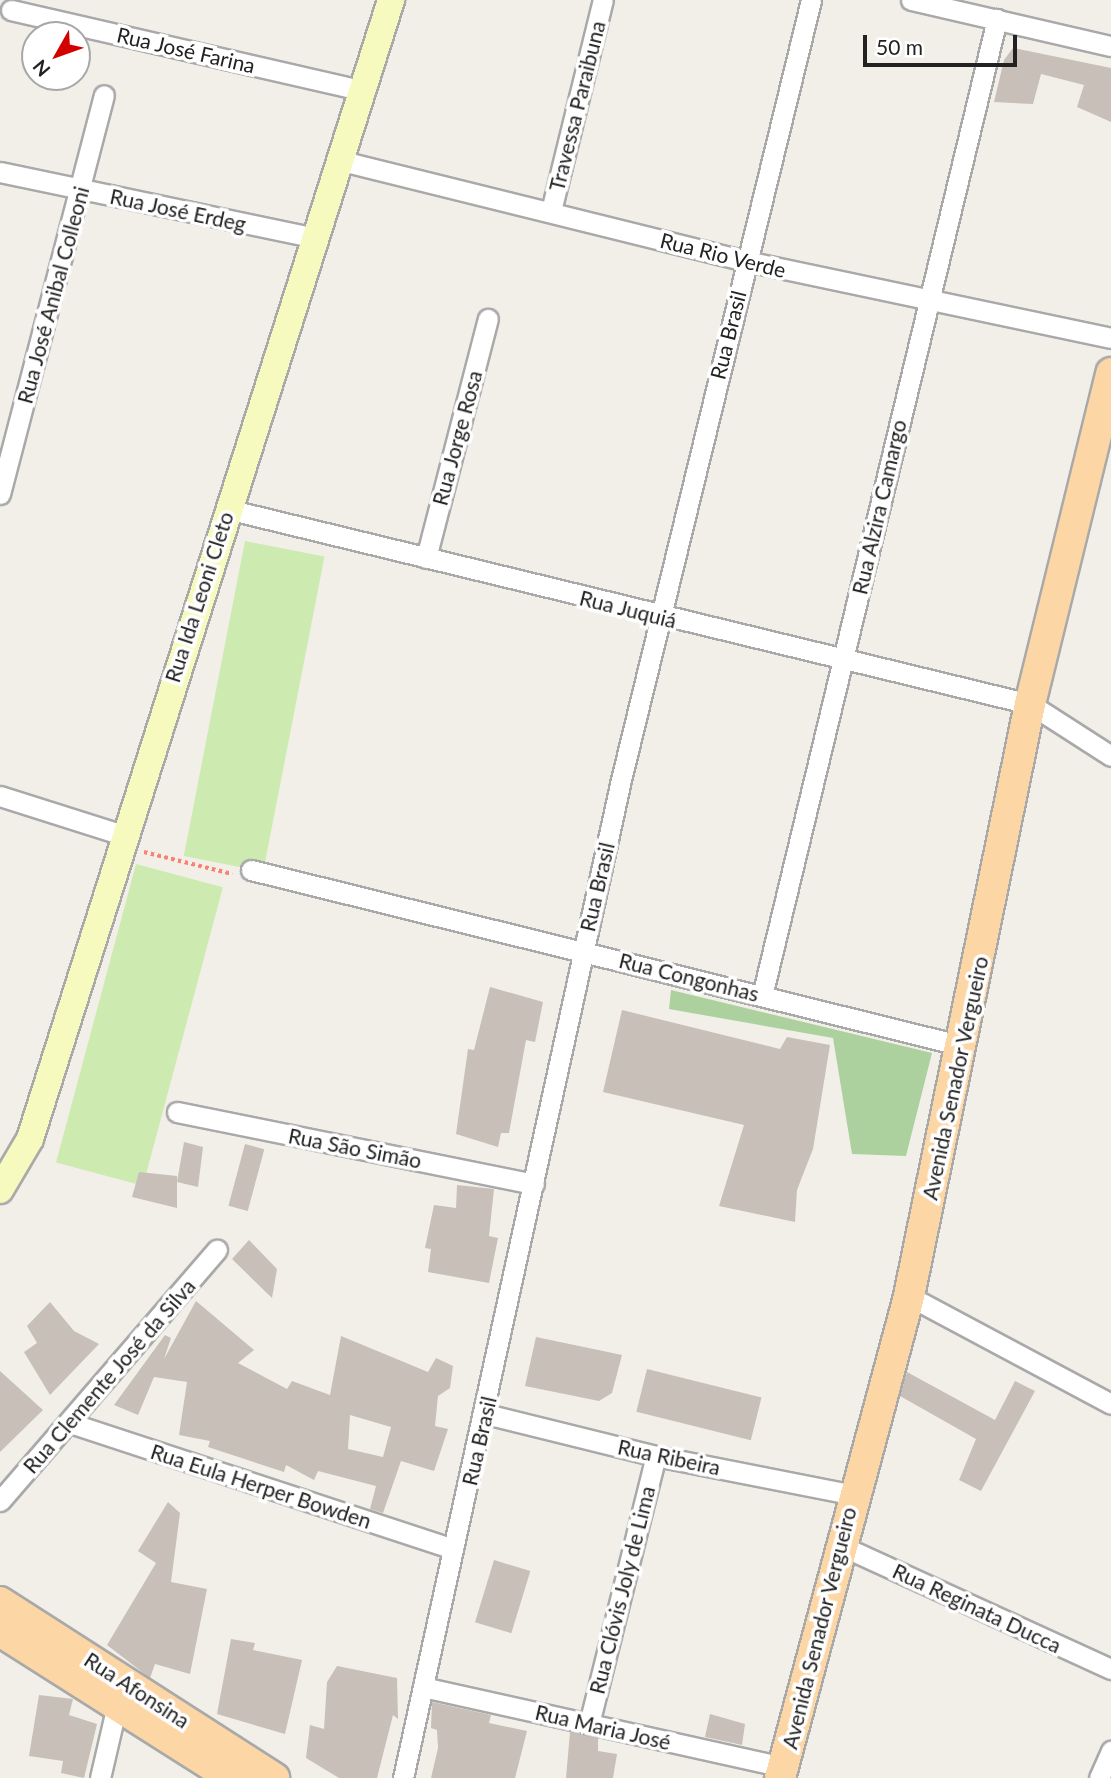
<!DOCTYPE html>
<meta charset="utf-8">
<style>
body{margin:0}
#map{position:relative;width:1111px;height:1778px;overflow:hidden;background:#f2efe9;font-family:Lato,sans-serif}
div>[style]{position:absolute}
.grass>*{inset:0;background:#cdebb0;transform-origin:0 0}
.forest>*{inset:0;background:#add19e}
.building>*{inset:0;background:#c7bfb8;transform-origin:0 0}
.path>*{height:3.5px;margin-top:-1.75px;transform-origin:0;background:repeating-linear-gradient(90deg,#fa8072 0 3.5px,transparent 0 7px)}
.roads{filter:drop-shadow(2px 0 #a9a9a9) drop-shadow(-2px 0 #a9a9a9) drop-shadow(0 2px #a9a9a9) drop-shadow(0 -2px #a9a9a9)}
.street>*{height:19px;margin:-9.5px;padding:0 9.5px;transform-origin:9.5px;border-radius:9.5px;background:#fff}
.secondary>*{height:26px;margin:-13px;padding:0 13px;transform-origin:13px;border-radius:13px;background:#f7fabf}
.primary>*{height:30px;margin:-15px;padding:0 15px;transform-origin:15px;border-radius:15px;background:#fcd6a4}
span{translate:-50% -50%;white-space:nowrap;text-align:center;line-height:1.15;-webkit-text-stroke:7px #fff;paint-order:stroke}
.street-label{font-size:21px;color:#222}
.north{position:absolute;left:21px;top:21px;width:70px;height:70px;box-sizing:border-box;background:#fff;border:2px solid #a7a7a7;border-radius:50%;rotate:230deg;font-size:19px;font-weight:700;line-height:28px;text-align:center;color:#222}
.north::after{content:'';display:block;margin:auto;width:24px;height:32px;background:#d40000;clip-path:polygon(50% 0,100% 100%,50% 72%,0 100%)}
.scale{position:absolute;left:863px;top:35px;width:154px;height:32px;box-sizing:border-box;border:4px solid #222;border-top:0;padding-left:9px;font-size:21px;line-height:24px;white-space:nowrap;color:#222;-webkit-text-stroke:5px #fff;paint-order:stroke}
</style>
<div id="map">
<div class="grass">
<i style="left:245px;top:541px;width:81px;height:321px;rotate:11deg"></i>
<i style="left:136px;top:864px;width:90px;height:309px;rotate:15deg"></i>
</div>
<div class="forest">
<i style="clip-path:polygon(671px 990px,932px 1053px,906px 1156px,852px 1154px,833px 1038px,669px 1009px)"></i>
</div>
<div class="building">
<i style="clip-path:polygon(1013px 48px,1111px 68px,1111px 122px,1077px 107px,1084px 85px,1041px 74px,1033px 104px,994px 102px,1004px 60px)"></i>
<i style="clip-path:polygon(490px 987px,543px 1002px,535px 1042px,526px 1040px,509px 1133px,501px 1133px,498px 1147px,456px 1134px,468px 1049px,474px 1050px)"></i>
<i style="clip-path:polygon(622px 1010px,780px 1049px,787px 1037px,830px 1045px,813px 1149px,797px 1190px,795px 1222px,719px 1206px,744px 1125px,603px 1092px)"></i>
<i style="clip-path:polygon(184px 1142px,203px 1147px,198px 1187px,177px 1182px)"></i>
<i style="left:245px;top:1144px;width:20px;height:64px;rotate:15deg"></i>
<i style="clip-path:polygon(139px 1172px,177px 1176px,177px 1208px,132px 1197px)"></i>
<i style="clip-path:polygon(457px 1185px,494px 1189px,489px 1236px,498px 1238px,489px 1283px,428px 1272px,431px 1249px,425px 1248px,434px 1205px,456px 1208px)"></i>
<i style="clip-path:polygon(249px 1240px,277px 1269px,272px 1298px,232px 1259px)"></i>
<i style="clip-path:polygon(evenodd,196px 1301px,254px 1350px,238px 1363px,287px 1389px,292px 1381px,330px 1395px,341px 1336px,428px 1372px,436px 1358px,453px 1366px,450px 1388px,438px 1396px,435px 1426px,448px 1429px,434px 1471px,401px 1461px,383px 1513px,370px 1509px,376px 1486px,318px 1471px,314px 1480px,286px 1465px,284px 1472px,208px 1447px,210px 1441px,179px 1435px,187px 1382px,154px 1377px,138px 1415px,114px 1405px,165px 1335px,171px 1338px,164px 1359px,196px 1301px,350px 1415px,391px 1427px,383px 1457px,348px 1449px,350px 1415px)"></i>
<i style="clip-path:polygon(50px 1302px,74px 1331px,99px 1344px,50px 1395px,24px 1352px,37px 1343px,27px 1326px)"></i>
<i style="clip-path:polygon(536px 1337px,622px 1355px,612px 1393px,599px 1401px,525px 1386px)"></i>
<i style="left:647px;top:1369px;width:118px;height:44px;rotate:14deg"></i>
<i style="clip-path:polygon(0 1371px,43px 1410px,0 1452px)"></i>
<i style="clip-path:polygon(907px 1372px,995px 1420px,1015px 1381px,1035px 1391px,981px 1491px,959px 1480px,976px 1439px,900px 1396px)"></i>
<i style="clip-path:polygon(168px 1502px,180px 1513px,171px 1582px,207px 1589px,190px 1674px,155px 1664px,150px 1678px,107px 1645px,156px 1563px,138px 1551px)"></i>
<i style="left:494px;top:1560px;width:38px;height:65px;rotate:17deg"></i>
<i style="clip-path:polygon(231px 1639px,255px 1643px,253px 1650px,302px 1660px,285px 1734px,217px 1714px)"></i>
<i style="clip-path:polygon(337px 1666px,397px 1678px,398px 1719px,393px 1715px,377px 1778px,339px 1778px,306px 1758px,310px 1725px,324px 1729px,327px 1682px)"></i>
<i style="clip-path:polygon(39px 1695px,73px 1699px,69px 1715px,97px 1724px,84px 1778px,61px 1773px,63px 1761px,29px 1756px)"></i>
<i style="clip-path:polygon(432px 1702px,491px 1715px,489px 1723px,527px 1731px,515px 1778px,431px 1778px,438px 1748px,437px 1730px,431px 1728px)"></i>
<i style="clip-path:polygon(710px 1714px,745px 1724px,742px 1745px,705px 1737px)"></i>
<i style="clip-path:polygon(570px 1732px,598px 1738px,598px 1751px,617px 1754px,613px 1778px,566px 1778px)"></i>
</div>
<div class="path">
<i style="left:144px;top:852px;width:91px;rotate:14deg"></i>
</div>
<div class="roads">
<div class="street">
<i style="left:911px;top:0;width:205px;rotate:13deg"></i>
<i style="left:11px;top:10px;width:359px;rotate:12.9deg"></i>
<i style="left:338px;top:160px;width:420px;rotate:13.9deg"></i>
<i style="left:746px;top:261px;width:373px;rotate:11.9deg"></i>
<i style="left:0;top:172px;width:322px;rotate:11.8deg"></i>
<i style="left:551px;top:211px;width:217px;rotate:-76.2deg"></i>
<i style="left:0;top:494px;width:412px;rotate:-75.4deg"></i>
<i style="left:227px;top:509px;width:826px;rotate:13.65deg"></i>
<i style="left:1030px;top:704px;width:96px;rotate:32.7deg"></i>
<i style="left:426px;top:558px;width:247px;rotate:-75.5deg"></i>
<i style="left:0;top:796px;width:129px;rotate:17.6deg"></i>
<i style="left:251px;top:870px;width:733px;rotate:13.88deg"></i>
<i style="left:762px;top:996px;width:1005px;rotate:-76.48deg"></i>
<i style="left:177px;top:1112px;width:364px;rotate:11.4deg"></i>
<i style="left:909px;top:1296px;width:229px;rotate:28.1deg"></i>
<i style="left:486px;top:1414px;width:175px;rotate:13.9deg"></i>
<i style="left:656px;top:1456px;width:202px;rotate:11.1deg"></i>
<i style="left:70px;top:1423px;width:403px;rotate:18.2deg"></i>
<i style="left:0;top:1501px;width:332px;rotate:-49.2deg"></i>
<i style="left:842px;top:1546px;width:296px;rotate:24.6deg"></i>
<i style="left:423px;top:1687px;width:369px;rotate:12.5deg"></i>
<i style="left:589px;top:1724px;width:276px;rotate:-76deg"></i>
<i style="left:100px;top:1778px;width:75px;rotate:-76.9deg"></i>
<i style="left:403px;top:1778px;width:1017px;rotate:-77.68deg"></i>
<i style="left:620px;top:784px;width:807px;rotate:-76.31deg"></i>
<i style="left:1099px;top:1778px;width:30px;rotate:-66deg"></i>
</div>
<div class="secondary">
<i style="left:0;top:1190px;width:59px;rotate:-59.5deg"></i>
<i style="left:30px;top:1139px;width:1195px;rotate:-72.41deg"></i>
</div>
<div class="primary">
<i style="left:0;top:1602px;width:326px;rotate:32.7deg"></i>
<i style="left:0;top:1631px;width:275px;rotate:32.4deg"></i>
<i style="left:780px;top:1778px;width:499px;rotate:-75deg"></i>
<i style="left:909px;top:1296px;width:604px;rotate:-78.45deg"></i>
<i style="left:1030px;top:704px;width:341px;rotate:-76.2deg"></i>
</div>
</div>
<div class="street-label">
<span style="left:186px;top:50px;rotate:13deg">Rua José Farina</span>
<span style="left:577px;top:106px;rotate:-76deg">Travessa Paraibuna</span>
<span style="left:178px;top:210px;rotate:12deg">Rua José Erdeg</span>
<span style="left:723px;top:255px;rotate:14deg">Rua Rio Verde</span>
<span style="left:53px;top:295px;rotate:-75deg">Rua José Anibal Colleoni</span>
<span style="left:728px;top:335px;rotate:-76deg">Rua Brasil</span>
<span style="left:457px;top:438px;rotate:-75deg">Rua Jorge Rosa</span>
<span style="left:879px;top:507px;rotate:-77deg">Rua Alzira Camargo</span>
<span style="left:199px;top:597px;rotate:-72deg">Rua Ida Leoni Cleto</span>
<span style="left:628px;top:609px;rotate:14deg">Rua Juquiá</span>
<span style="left:597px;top:887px;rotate:-77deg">Rua Brasil</span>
<span style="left:689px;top:977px;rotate:14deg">Rua Congonhas</span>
<span style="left:955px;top:1078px;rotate:-78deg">Avenida Senador Vergueiro</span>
<span style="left:355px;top:1148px;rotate:11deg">Rua São Simão</span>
<span style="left:109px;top:1376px;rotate:-49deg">Rua Clemente José da Silva</span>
<span style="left:479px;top:1441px;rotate:-77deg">Rua Brasil</span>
<span style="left:669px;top:1457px;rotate:12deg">Rua Ribeira</span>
<span style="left:261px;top:1486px;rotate:18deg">Rua Eula Herper Bowden</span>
<span style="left:622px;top:1590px;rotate:-76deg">Rua Clóvis Joly de Lima</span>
<span style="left:977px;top:1608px;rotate:25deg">Rua Reginata Ducca</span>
<span style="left:819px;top:1628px;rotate:-76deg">Avenida Senador Vergueiro</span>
<span style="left:137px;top:1690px;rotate:33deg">Rua Afonsina</span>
<span style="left:603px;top:1727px;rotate:13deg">Rua Maria José</span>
</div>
<div class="north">N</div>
<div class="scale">50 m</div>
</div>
